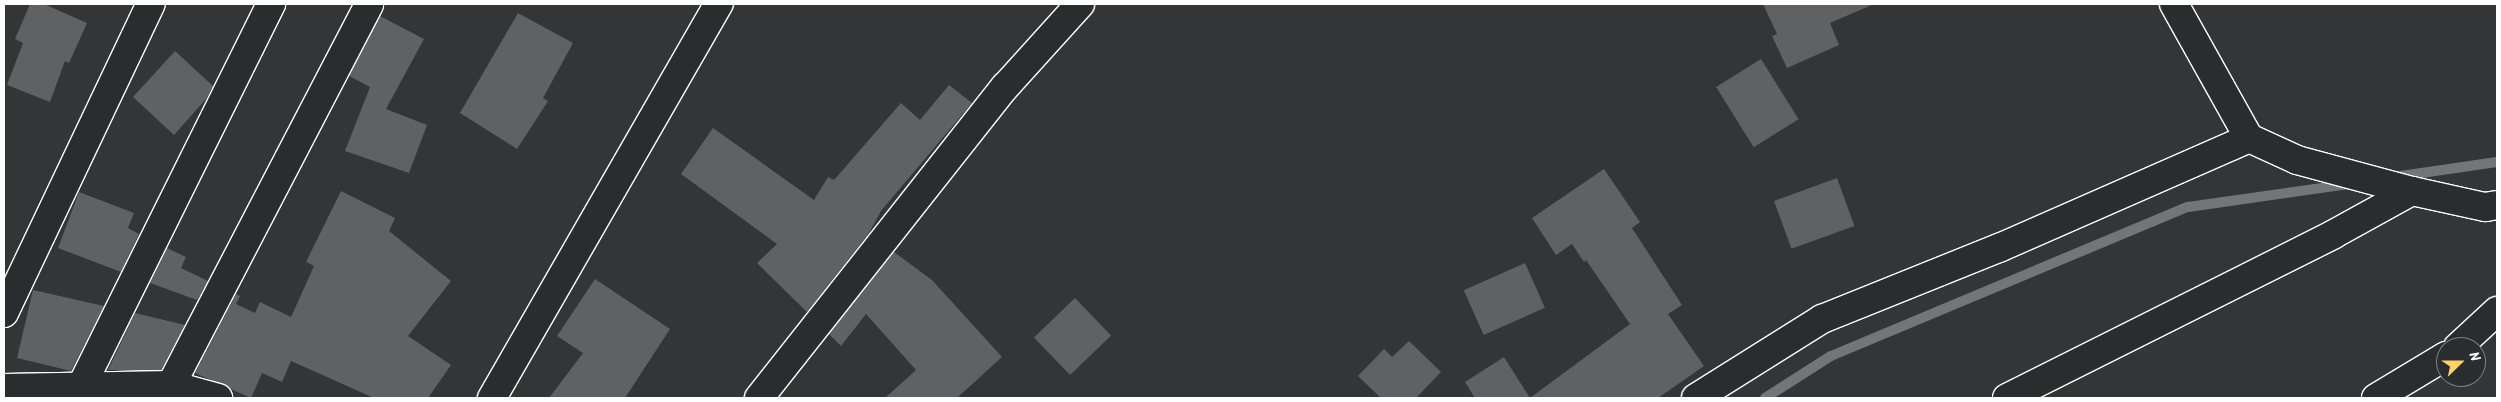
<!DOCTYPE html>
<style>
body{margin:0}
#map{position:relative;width:2501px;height:402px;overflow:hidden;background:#333536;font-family:Kalam,sans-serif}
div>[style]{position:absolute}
.stream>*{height:10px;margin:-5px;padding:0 5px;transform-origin:5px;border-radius:5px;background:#737576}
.building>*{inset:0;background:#5f6162;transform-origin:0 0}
.roads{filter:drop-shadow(1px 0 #fff) drop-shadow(-1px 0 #fff) drop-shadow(0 1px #fff) drop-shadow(0 -1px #fff)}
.minor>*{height:28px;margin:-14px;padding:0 14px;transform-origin:14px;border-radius:14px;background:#2a2d2e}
span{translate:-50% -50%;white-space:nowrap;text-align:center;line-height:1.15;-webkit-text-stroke:4px #2a2d2e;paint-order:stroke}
.frame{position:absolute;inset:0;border:5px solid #fff;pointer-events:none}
.north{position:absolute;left:2436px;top:337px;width:50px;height:50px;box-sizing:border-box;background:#2a2d2e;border:1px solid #7f8182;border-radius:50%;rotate:68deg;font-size:14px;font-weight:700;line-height:20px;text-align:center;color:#fff}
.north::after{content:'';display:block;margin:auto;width:18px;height:22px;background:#ffd166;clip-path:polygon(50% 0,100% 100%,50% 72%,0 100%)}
</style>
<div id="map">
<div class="stream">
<i style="left:2394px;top:177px;width:104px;rotate:-8.3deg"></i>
<i style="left:1765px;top:398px;width:78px;rotate:-32.5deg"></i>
<i style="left:1831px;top:356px;width:387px;rotate:-22.7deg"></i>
<i style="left:2188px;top:207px;width:164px;rotate:-8.1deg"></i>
</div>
<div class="building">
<i style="clip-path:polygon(30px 4px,44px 4px,87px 23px,69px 63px,65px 61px,50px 102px,7px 85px,23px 43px,15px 39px)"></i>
<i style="clip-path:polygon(1763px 4px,1874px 4px,1830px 23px,1839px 45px,1787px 68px,1772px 36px,1777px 34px)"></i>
<i style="clip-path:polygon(518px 13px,573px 43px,543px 98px,548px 101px,517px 149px,460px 113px)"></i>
<i style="clip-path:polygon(380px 16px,424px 39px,386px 109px,427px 125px,409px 173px,345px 151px,370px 87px,349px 76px)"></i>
<i style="clip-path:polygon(175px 51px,213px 86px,206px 99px,174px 135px,133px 97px)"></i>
<i style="left:1761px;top:59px;width:71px;height:53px;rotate:58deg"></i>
<i style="clip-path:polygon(949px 85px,972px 103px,881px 211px,869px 233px,807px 312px,757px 263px,777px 244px,681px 174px,713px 128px,814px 200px,828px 177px,834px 180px,901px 103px,920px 120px)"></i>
<i style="clip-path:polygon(1604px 169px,1640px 222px,1632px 228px,1682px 305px,1668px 314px,1704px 366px,1658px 398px,1475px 398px,1465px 382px,1504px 357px,1530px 398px,1630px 324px,1586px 260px,1584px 262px,1572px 244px,1556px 255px,1532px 218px)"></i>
<i style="left:1837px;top:178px;width:51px;height:67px;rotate:70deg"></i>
<i style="clip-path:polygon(341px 191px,395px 218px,389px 231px,451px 281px,408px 336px,451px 365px,428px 398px,374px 398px,291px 361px,282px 382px,262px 373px,251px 398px,195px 373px,236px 294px,240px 296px,236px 304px,255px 313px,260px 302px,291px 317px,314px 266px,306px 262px)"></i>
<i style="clip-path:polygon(79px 192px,134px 213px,128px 228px,139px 234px,121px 272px,58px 248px)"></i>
<i style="clip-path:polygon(167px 248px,186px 257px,181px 268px,208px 281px,197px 300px,150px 283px)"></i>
<i style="clip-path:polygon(894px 252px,932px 280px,1002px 357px,957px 398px,885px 398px,916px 370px,866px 314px,841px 346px,829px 334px)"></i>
<i style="left:1525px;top:263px;width:49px;height:67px;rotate:66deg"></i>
<i style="clip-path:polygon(595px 279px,670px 329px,625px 398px,549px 398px,583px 353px,557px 336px)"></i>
<i style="clip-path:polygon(33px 290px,104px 306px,71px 371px,17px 358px)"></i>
<i style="left:1075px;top:298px;width:52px;height:57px;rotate:46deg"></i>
<i style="clip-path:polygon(135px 313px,185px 325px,161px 370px,108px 370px)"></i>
<i style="clip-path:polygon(1409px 341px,1441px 372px,1416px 398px,1381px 398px,1358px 376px,1384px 349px,1392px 357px)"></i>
</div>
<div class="roads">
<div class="minor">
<i style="left:2174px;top:4px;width:154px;rotate:60.8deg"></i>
<i style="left:4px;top:313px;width:342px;rotate:-64.6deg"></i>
<i style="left:2458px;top:347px;width:53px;rotate:-42.7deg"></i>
<i style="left:171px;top:385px;width:429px;rotate:-62.5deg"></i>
<i style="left:4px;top:388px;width:167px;rotate:-1deg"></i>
<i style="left:171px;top:385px;width:49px;rotate:15.5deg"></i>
<i style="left:80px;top:389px;width:430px;rotate:-63.6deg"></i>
<i style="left:492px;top:398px;width:455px;rotate:-60.1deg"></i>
<i style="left:759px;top:398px;width:397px;rotate:-51.7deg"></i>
<i style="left:1005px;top:87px;width:112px;rotate:-47.9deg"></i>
<i style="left:1696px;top:398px;width:149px;rotate:-32.1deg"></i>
<i style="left:1822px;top:319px;width:191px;rotate:-21.9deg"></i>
<i style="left:1999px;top:248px;width:273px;rotate:-23.7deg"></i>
<i style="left:2249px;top:138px;width:53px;rotate:24.6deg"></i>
<i style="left:2297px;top:160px;width:119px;rotate:15.1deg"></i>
<i style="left:2412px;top:191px;width:75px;rotate:12.4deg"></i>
<i style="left:2485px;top:207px;width:12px;rotate:-9deg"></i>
<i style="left:2007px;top:398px;width:366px;rotate:-26.6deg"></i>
<i style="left:2334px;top:234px;width:89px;rotate:-28.9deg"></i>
<i style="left:2376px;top:398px;width:82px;rotate:-31deg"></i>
</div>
</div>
<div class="frame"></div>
<div class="north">N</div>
</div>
